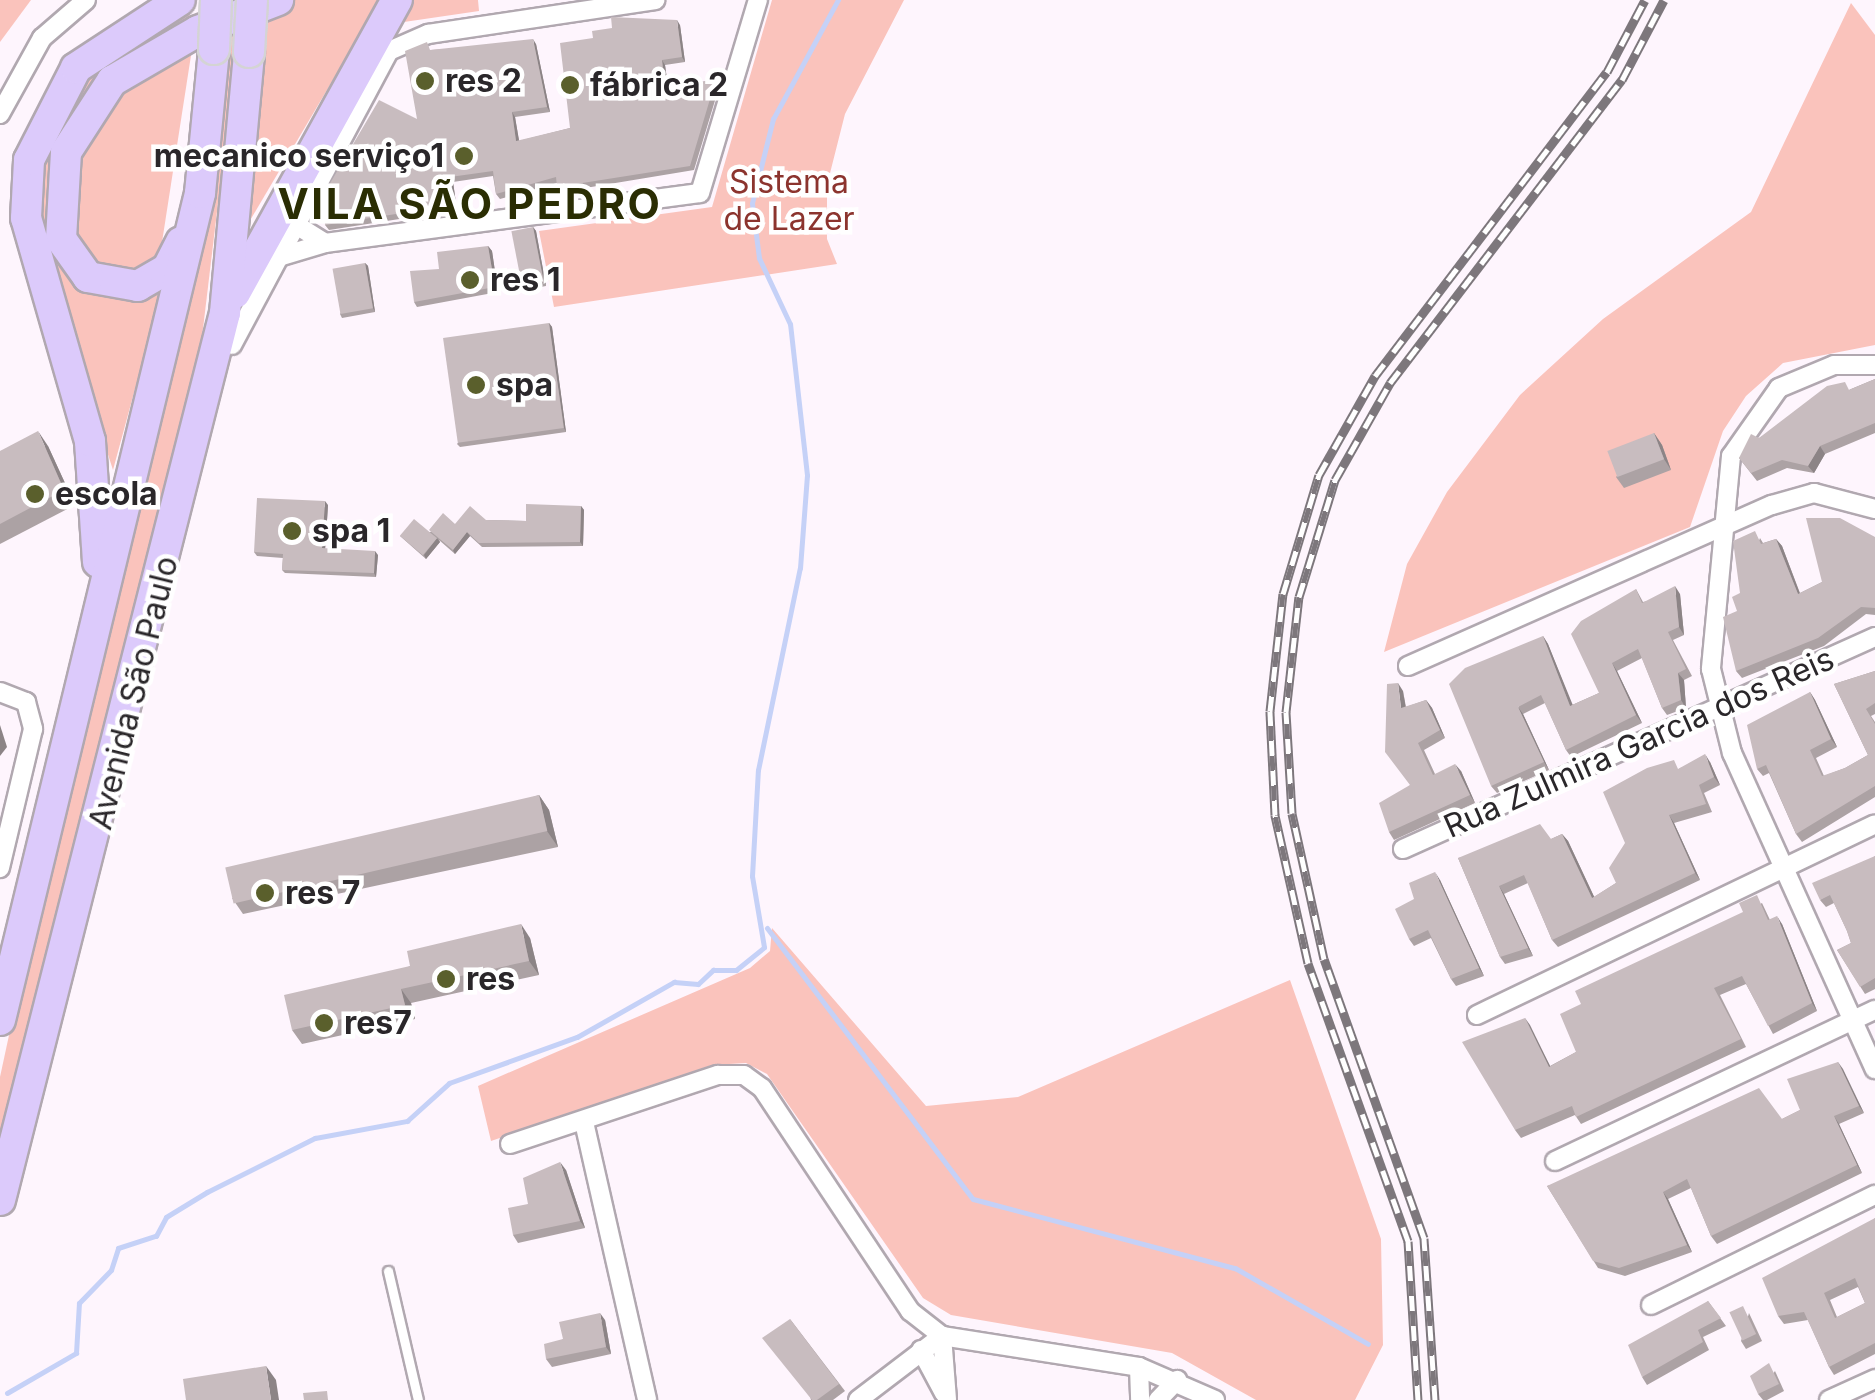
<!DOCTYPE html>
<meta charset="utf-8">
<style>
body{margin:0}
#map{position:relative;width:1875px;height:1400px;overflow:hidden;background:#fef5fd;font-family:Inter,sans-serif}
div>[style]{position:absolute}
.green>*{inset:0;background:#fac3bc}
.stream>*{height:5px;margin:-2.5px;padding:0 2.5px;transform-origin:2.5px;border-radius:2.5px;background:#c5d1f7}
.roads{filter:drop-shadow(2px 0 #b1a8b0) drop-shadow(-2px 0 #b1a8b0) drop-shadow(0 2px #b1a8b0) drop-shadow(0 -2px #b1a8b0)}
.service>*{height:9px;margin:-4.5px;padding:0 4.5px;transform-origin:4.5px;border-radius:4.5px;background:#fff}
.minor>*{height:18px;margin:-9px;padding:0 9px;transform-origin:9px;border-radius:9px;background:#fff}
.primary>*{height:30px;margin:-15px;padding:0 15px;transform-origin:15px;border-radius:15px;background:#dccafb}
.rail>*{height:9px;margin-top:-4.5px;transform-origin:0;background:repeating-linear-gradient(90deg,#fff 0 15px,#7d777c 0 30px);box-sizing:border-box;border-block:2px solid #7d777c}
.bridges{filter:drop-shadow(2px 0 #d4d4d4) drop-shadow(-2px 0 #d4d4d4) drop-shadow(0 2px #d4d4d4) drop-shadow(0 -2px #d4d4d4)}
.primary-bridge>*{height:30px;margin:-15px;padding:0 15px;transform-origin:15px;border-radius:15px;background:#dccafb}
.wall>*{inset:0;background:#aca2a4}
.shaded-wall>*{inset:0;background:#8c8486;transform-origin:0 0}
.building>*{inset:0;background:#c8bcbf;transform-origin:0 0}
.dots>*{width:28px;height:28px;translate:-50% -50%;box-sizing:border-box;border:5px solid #fff;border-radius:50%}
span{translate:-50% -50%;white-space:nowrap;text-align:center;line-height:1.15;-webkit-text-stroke:9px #fff;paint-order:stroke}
.poi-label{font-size:32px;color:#2a272a;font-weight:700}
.left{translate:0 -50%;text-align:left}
.right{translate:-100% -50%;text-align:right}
.park-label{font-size:32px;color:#8c342e}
.street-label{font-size:32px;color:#2a272a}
.district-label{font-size:42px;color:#2a2d03;font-weight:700;letter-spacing:2.5px}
</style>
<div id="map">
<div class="green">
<i style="clip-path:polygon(0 0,31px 0,0 42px)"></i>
<i style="clip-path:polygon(291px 0,380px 0,245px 229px,264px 13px)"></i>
<i style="clip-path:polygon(410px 0,478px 0,479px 11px,404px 22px)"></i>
<i style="clip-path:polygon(772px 0,904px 0,845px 114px,827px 185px,827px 239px,837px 264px,554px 307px,539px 231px,712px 207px)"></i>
<i style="clip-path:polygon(190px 3px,189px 23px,100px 80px,56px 255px,164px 282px,113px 470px,43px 254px,38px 172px,73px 87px)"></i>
<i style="clip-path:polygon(1851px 3px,1875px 35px,1875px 345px,1783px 363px,1746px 396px,1723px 431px,1690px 527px,1384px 652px,1407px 564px,1447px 492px,1520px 395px,1603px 319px,1751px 212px)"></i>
<i style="clip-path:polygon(239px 27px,197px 379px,0 1163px,0 1077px,226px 29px)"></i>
<i style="clip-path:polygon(192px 49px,160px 255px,133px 276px,84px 263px,67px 182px,112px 91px)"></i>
<i style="clip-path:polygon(772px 928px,926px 1106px,1018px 1097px,1290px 980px,1381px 1239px,1383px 1345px,1355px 1400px,1256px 1400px,1172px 1353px,951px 1315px,923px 1298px,767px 1074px,746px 1063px,712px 1065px,491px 1141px,478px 1086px,750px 968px,770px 951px)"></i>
</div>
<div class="stream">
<i style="left:767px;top:928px;width:340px;rotate:52.8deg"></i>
<i style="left:973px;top:1199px;width:271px;rotate:14.8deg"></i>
<i style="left:1235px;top:1268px;width:153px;rotate:29.7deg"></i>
<i style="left:7px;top:1393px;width:80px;rotate:-30.1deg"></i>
<i style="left:76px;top:1353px;width:50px;rotate:-86.6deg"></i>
<i style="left:79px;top:1303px;width:46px;rotate:-45.9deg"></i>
<i style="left:111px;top:1270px;width:23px;rotate:-72deg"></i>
<i style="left:118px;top:1248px;width:40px;rotate:-18deg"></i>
<i style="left:156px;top:1236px;width:21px;rotate:-62deg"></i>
<i style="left:166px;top:1217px;width:48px;rotate:-31.4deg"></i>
<i style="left:207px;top:1192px;width:121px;rotate:-26.6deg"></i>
<i style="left:315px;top:1138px;width:94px;rotate:-10.5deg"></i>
<i style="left:407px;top:1121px;width:57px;rotate:-42.1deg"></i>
<i style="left:449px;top:1083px;width:136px;rotate:-19.8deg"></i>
<i style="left:577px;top:1037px;width:112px;rotate:-29.6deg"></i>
<i style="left:674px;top:982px;width:24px;rotate:5deg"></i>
<i style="left:698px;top:984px;width:21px;rotate:-43deg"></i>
<i style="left:713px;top:970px;width:23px"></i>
<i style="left:736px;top:970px;width:36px;rotate:-39deg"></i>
<i style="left:764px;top:947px;width:72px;rotate:-99.6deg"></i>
<i style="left:752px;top:876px;width:106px;rotate:-86.8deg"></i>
<i style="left:758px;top:770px;width:206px;rotate:-78.3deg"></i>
<i style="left:800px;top:568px;width:93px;rotate:-85.7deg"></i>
<i style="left:807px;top:475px;width:152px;rotate:-96.4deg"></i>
<i style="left:790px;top:324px;width:73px;rotate:-115.2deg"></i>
<i style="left:759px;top:258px;width:55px;rotate:-97.3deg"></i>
<i style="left:752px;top:203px;width:87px;rotate:-76deg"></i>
<i style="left:773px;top:119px;width:136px;rotate:-61.4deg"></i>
</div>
<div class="roads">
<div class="service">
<i style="left:388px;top:1271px;width:132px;rotate:76.9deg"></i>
</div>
<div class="minor">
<i style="left:0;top:114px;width:87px;rotate:-61.1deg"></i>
<i style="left:42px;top:38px;width:58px;rotate:-40.8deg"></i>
<i style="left:325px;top:243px;width:378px;rotate:-7.6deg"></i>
<i style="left:700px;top:193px;width:202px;rotate:-73.3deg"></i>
<i style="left:279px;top:257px;width:48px;rotate:-16.9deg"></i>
<i style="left:325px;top:243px;width:34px;rotate:-148deg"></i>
<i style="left:232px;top:345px;width:333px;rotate:-61.9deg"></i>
<i style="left:389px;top:51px;width:43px;rotate:-23.6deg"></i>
<i style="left:428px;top:34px;width:230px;rotate:-8.5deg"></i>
<i style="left:1875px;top:365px;width:41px;rotate:180deg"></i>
<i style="left:1834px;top:365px;width:60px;rotate:157.3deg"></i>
<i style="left:1779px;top:388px;width:83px;rotate:125.2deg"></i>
<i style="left:1731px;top:456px;width:214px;rotate:95.4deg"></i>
<i style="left:1711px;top:669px;width:87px;rotate:76deg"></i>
<i style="left:1732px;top:753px;width:347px;rotate:65.7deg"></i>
<i style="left:1408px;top:666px;width:398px;rotate:-23.9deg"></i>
<i style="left:1772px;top:505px;width:44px;rotate:-15.9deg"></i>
<i style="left:1814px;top:493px;width:63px;rotate:14.7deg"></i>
<i style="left:0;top:692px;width:28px;rotate:21deg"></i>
<i style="left:26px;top:702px;width:28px;rotate:75deg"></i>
<i style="left:33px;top:729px;width:143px;rotate:103.4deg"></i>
<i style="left:1403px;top:849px;width:517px;rotate:-24.19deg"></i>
<i style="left:1477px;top:1015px;width:441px;rotate:-25.6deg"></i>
<i style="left:584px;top:1122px;width:285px;rotate:77.2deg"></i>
<i style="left:510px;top:1144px;width:219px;rotate:-18.4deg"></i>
<i style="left:718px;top:1075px;width:26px"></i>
<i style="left:744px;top:1075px;width:22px;rotate:36deg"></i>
<i style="left:762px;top:1088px;width:268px;rotate:56.4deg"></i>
<i style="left:910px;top:1311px;width:41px;rotate:38deg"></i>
<i style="left:942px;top:1336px;width:199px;rotate:8.9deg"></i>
<i style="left:1139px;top:1367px;width:83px;rotate:23.5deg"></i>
<i style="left:1555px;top:1161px;width:354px;rotate:-25.3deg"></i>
<i style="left:1651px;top:1305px;width:250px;rotate:-26.2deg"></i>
<i style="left:921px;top:1350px;width:49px;rotate:61.9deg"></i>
<i style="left:1139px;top:1367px;width:33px;rotate:88deg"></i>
<i style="left:858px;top:1400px;width:106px;rotate:-37.3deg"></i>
<i style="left:942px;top:1336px;width:64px;rotate:85.5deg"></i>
<i style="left:1158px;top:1400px;width:28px;rotate:-46deg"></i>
<i style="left:1829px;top:1400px;width:51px;rotate:-24.5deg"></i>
</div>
<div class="primary">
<i style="left:181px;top:242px;width:30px;rotate:117deg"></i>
<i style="left:167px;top:269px;width:34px;rotate:150deg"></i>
<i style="left:138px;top:286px;width:51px;rotate:-169.8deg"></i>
<i style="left:88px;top:277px;width:47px;rotate:-125.4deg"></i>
<i style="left:61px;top:239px;width:87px;rotate:-86.7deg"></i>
<i style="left:66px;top:152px;width:85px;rotate:-57.1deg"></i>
<i style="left:112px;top:81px;width:99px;rotate:-30.2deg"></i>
<i style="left:198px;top:31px;width:86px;rotate:-21.2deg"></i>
<i style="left:235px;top:293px;width:335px;rotate:-61.1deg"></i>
<i style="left:98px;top:562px;width:121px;rotate:-93.8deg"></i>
<i style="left:90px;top:441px;width:232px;rotate:-106deg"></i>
<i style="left:26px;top:218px;width:58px;rotate:-87deg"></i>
<i style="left:29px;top:160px;width:103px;rotate:-62.9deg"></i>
<i style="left:76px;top:68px;width:124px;rotate:-33.2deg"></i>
<i style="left:0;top:1020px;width:851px;rotate:-76.4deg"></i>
<i style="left:200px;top:193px;width:145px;rotate:-84.4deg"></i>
<i style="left:0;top:1200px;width:915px;rotate:-75.77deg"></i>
<i style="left:225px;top:313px;width:262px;rotate:-84.7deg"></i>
</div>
</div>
<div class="rail">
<i style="left:1418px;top:1400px;width:159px;rotate:-93.6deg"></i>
<i style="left:1408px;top:1241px;width:295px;rotate:-109.8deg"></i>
<i style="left:1308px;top:963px;width:152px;rotate:-102.6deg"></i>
<i style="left:1275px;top:815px;width:104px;rotate:-92.8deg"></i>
<i style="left:1270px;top:711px;width:118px;rotate:-83.7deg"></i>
<i style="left:1283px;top:594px;width:124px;rotate:-73.2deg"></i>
<i style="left:1319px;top:475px;width:114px;rotate:-60.5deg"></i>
<i style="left:1375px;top:376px;width:382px;rotate:-52.7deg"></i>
<i style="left:1607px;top:72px;width:81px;rotate:-62.2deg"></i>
<i style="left:1435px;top:1400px;width:162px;rotate:-93.9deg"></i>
<i style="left:1424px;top:1238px;width:296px;rotate:-109.7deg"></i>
<i style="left:1324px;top:959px;width:149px;rotate:-102.4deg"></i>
<i style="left:1292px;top:813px;width:101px;rotate:-93.4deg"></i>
<i style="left:1286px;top:712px;width:116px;rotate:-83.6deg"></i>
<i style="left:1299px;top:597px;width:122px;rotate:-72.9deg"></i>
<i style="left:1335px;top:480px;width:112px;rotate:-60.4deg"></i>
<i style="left:1390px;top:383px;width:382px;rotate:-52.6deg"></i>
<i style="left:1622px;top:80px;width:90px;rotate:-62.3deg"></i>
</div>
<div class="bridges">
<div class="primary-bridge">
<i style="left:214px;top:49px;width:49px;rotate:-87.7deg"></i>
<i style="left:249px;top:52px;width:52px;rotate:-86.7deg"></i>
</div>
</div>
<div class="wall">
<i style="clip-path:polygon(680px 25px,685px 62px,665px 65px,668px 88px,720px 84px,694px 170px,561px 192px,557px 183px,500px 199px,496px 194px,493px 176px,453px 182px,457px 210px,329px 230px,325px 225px,417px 119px,431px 50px,536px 44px,550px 112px,515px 117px,519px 141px,570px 128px)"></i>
<i style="clip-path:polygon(533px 227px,536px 231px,546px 286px,524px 290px,522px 287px)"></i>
<i style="clip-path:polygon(488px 246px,492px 251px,498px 292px,417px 307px,414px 302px)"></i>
<i style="clip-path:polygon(365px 263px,368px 266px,375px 312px,342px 318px,340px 314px)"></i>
<i style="clip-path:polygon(549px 323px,552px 327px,566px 432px,460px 447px,457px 444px)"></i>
<i style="clip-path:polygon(1875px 379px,1875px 433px,1825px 454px,1814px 473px,1787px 468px,1757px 481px,1739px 458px,1759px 438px,1851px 389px)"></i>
<i style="clip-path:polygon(1654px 433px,1662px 445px,1671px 470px,1624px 488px,1616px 477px)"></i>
<i style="clip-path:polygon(48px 446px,75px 505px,0 544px,0 451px)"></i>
<i style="clip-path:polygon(328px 505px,325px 549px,378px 555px,376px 577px,285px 573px,282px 570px,283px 558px,257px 556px,254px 552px)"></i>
<i style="clip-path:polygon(581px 506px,584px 510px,583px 546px,482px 547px,470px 536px,455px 554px,439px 540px,440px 542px,426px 559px,400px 536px,430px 532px,455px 524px,486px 520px,526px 521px)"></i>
<i style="clip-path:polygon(1875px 537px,1875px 615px,1866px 614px,1824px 646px,1742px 678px,1736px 671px,1737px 611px,1740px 593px,1760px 538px,1763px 543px,1776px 539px,1782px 546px,1800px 593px,1822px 582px)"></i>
<i style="clip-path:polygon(1636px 589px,1643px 602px,1680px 594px,1684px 635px,1673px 640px,1692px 676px,1684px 680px,1686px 708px,1667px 715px,1662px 708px,1642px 658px,1617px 671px,1642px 723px,1571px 757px,1566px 750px,1545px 703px,1523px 714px,1549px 770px,1497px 793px,1491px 786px,1543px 636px,1548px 644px,1572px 705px,1599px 693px)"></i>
<i style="clip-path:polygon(1875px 671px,1875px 714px,1871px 716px,1875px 722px,1875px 797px,1802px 842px,1796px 834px,1769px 773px,1763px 776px,1757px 769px,1810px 692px,1815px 700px,1837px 747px,1816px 758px,1824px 776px,1845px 768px,1868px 755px,1834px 684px)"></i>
<i style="clip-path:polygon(1403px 691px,1406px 707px,1426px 700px,1432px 708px,1445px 738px,1424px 750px,1435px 774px,1461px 771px,1475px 803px,1394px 840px,1389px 832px,1410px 785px)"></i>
<i style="clip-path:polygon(1710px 762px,1720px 785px,1704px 793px,1712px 812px,1674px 823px,1700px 880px,1558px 947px,1552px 940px,1528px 883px,1504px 894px,1533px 956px,1505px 964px,1500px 957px,1458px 858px,1551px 839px,1562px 834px,1568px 841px,1594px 897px,1616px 883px,1680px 768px)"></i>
<i style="clip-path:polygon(539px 795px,549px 810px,558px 847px,243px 914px,232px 898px)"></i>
<i style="clip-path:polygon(1875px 856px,1875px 989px,1865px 994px,1837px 950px,1851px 943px,1847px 931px,1834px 903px,1826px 907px,1820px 900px)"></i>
<i style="clip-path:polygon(1440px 880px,1484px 976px,1456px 986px,1451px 979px,1431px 938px,1414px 946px,1409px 939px,1414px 899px)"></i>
<i style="clip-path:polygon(1762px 903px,1770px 920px,1782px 924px,1817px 1011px,1773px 1034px,1746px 984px,1720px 995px,1746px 1047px,1581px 1124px,1575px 1115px,1521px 1138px,1515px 1130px,1525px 1018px,1550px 1066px,1576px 1052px,1581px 1004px)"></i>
<i style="clip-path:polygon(530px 938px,539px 975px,411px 1003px,415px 1019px,302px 1044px,292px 1030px,410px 966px)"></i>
<i style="clip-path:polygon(1838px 1062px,1864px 1113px,1839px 1124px,1862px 1173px,1717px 1244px,1711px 1236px,1691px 1188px,1668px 1199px,1692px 1252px,1625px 1276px,1598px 1268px,1547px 1186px,1782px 1119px,1800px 1110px)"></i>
<i style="clip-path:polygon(566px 1170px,585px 1228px,518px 1243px,513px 1235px,528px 1204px)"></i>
<i style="clip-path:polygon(evenodd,1875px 1218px,1875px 1354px,1834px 1375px,1829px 1367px,1808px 1320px,1784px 1324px,1778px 1316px,1875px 1218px,1858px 1287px,1865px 1303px,1837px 1317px,1830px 1300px,1858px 1287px)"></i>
<i style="clip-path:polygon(1708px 1301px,1726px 1326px,1703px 1337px,1709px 1350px,1647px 1385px,1642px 1377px)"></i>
<i style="clip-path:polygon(1749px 1313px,1762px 1341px,1746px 1349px,1741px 1341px)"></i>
<i style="clip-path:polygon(790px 1319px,845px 1391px,833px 1400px,811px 1400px)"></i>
<i style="clip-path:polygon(605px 1320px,611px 1354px,552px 1367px,546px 1359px,563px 1339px)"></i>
<i style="clip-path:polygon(1775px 1371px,1784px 1391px,1767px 1400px,1763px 1400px,1758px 1394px)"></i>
</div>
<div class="shaded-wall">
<i style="clip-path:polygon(677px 20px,680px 25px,685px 62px,682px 57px)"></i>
<i style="clip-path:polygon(533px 39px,536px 44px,550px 112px,547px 107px)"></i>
<i style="clip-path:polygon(662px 60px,665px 65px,669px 93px,665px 88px)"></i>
<i style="left:716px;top:79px;width:6px;height:91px;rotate:51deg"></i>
<i style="clip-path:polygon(512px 112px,515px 117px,520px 146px,516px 141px)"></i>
<i style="clip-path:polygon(450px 177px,453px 182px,457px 210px,454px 205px)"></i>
<i style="clip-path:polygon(533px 227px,536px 231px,546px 286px,544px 282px)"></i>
<i style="clip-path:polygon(488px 246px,492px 251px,498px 292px,495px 287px)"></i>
<i style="clip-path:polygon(365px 263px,368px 266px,375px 312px,373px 308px)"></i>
<i style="clip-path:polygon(549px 323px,552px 327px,566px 432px,564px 428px)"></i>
<i style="clip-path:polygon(38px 431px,48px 446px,75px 505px,64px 490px)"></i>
<i style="clip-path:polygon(1654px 433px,1662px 445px,1671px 470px,1664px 459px)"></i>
<i style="clip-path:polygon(1820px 446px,1825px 454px,1814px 473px,1808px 466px)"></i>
<i style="clip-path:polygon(325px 501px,328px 505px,325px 552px,322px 548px)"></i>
<i style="clip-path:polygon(581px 506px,584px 510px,583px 546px,580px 542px)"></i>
<i style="clip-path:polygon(467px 532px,470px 536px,455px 554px,453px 550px)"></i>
<i style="clip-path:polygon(437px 538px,440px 542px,426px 559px,424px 555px)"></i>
<i style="clip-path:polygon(1776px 539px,1782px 546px,1803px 602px,1798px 594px)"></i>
<i style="clip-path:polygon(375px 551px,378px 555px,376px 577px,374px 573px)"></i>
<i style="clip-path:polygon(1675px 586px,1680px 594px,1684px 635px,1679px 627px)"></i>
<i style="clip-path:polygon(1543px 636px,1548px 644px,1576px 713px,1570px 706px)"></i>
<i style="clip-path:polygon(1612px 663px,1617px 671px,1642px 723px,1636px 715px)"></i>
<i style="clip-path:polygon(1678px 673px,1684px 680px,1686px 708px,1681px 700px)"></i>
<i style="clip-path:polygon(1398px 683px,1403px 691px,1407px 716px,1401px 708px)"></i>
<i style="clip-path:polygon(1810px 692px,1815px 700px,1837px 747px,1831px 739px)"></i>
<i style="clip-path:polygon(1426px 700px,1432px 708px,1445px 738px,1440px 730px)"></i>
<i style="clip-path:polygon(1518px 707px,1523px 714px,1549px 770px,1544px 762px)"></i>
<i style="clip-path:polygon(0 725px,7px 747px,0 756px)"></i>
<i style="clip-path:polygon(1705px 754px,1710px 762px,1720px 785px,1714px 777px)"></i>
<i style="clip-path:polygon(1455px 764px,1461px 771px,1475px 803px,1470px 795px)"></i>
<i style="clip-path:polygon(539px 795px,549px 810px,558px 847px,547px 831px)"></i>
<i style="clip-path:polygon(1669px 815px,1674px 823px,1700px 880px,1695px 873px)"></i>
<i style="clip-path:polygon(1562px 834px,1568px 841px,1598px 905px,1592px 898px)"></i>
<i style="clip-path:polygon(1435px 872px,1440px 880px,1484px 976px,1479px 968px)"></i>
<i style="clip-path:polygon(1499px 886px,1504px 894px,1533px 956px,1528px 948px)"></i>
<i style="clip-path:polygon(1777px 916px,1782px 924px,1817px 1011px,1812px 1003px)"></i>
<i style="clip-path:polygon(521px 924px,530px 938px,539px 975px,529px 961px)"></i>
<i style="clip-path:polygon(401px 989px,411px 1003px,415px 1019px,405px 1005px)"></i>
<i style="clip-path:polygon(1525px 1018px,1530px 1025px,1554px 1074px,1549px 1067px)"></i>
<i style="clip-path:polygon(1838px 1062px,1843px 1069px,1864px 1113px,1859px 1106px)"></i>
<i style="clip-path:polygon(1834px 1116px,1839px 1124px,1862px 1173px,1857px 1165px)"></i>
<i style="clip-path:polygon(560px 1162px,566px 1170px,585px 1228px,580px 1221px)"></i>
<i style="clip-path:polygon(1663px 1192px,1668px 1199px,1692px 1252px,1687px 1245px)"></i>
<i style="clip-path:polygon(600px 1313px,605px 1320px,611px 1354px,606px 1347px)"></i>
<i style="clip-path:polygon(266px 1366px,276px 1380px,279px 1400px,271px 1400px)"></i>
</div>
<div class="building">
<i style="clip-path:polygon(611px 17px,677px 20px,682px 57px,662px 60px,665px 88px,716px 79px,690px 166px,557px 187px,556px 177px,496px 194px,493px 171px,450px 177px,454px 205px,325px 225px,322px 197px,379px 100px,417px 119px,405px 51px,427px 42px,430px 50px,533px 39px,547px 107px,512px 112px,516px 141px,570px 128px,560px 43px,593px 38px,592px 31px,612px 28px)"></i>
<i style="left:533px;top:227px;width:56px;height:22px;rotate:79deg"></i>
<i style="clip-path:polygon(488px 246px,495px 287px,414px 302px,410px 271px,439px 269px,437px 252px)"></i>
<i style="left:365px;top:263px;width:46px;height:33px;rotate:80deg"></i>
<i style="left:549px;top:323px;width:106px;height:107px;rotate:82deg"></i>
<i style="clip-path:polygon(1875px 379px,1875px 423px,1820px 446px,1808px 466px,1782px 460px,1751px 473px,1739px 458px,1751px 434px,1759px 438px,1827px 386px,1845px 382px,1849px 390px)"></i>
<i style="clip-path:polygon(38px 431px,64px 490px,0 524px,0 451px)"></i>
<i style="left:1654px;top:433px;width:28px;height:50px;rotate:69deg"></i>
<i style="clip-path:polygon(257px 498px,325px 501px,322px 548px,375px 551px,374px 573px,282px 570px,283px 554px,254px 552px)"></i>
<i style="clip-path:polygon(526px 504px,581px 506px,580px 542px,479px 543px,467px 532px,453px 550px,429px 530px,443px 513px,455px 524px,470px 506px,486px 520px,526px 521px)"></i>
<i style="clip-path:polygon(1806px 518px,1840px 518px,1875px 537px,1875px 608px,1861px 607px,1818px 638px,1736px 671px,1723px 617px,1737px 611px,1732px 597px,1740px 593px,1733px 541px,1755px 531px,1761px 544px,1776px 539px,1798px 594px,1822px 582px)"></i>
<i style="left:414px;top:519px;width:30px;height:22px;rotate:40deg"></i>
<i style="clip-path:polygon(1675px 586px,1679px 627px,1668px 632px,1686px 669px,1678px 673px,1681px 700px,1662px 708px,1638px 649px,1612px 663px,1636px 715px,1566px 750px,1541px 695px,1518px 707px,1544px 762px,1491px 786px,1449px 684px,1465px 668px,1543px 636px,1570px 706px,1599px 693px,1571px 634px,1581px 621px,1636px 589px,1642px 603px)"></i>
<i style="clip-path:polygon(1875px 671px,1875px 703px,1866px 709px,1875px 724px,1875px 786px,1796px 834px,1766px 765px,1757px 769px,1747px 725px,1810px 692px,1831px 739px,1810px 750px,1822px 776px,1845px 768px,1868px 755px,1834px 684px)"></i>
<i style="clip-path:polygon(1398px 683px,1401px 708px,1426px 700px,1440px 730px,1418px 743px,1433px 775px,1455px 764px,1470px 795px,1389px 832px,1379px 803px,1410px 785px,1385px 752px,1387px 684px)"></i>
<i style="clip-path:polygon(1705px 754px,1714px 777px,1699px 785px,1706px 804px,1669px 815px,1695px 873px,1552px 940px,1524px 875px,1499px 886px,1528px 948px,1500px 957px,1458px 858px,1540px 824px,1551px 839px,1562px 834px,1592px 898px,1616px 883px,1609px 868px,1625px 843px,1603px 792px,1647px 768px,1674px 760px,1678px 769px)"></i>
<i style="left:539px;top:795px;width:37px;height:322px;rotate:77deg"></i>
<i style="clip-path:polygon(1875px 856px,1875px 978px,1860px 987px,1837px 950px,1851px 943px,1847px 931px,1830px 895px,1820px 900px,1812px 883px)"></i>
<i style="clip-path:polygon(1435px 872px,1479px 968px,1451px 979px,1428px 930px,1409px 939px,1395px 909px,1414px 899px,1409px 883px)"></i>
<i style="clip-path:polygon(1757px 895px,1768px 920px,1777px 916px,1812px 1003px,1768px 1026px,1742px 976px,1714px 988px,1741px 1039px,1576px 1117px,1572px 1106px,1515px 1130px,1462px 1042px,1525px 1018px,1549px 1067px,1576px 1052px,1560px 1014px,1581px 1004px,1575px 991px,1743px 912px,1739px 903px)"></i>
<i style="clip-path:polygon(521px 924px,529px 961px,401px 989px,405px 1005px,292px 1030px,284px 995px,410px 966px,407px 951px)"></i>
<i style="clip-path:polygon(1838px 1062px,1859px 1106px,1834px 1116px,1857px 1165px,1711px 1236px,1687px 1179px,1663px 1192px,1687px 1245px,1619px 1268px,1593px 1261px,1547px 1186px,1759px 1088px,1782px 1119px,1800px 1110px,1787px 1079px)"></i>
<i style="clip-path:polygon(560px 1162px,580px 1221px,513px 1235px,508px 1208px,528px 1204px,523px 1178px)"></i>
<i style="clip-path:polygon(evenodd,1875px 1218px,1875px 1343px,1829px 1367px,1804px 1312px,1778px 1316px,1762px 1278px,1875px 1218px,1855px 1278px,1865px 1303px,1835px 1318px,1824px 1293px,1855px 1278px)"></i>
<i style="clip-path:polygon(1708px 1301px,1721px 1318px,1698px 1330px,1703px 1342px,1642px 1377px,1628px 1345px)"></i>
<i style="left:1743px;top:1306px;width:31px;height:15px;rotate:65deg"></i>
<i style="clip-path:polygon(600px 1313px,606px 1347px,546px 1359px,544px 1344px,563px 1339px,559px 1322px)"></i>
<i style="clip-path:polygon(790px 1319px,839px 1384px,817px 1400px,812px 1400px,762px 1338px)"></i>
<i style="clip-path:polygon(1769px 1363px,1779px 1384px,1758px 1394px,1750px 1376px)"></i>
<i style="clip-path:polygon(266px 1366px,271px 1400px,186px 1400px,183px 1379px)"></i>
<i style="clip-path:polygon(327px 1391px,328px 1400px,304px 1400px,303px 1393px)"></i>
</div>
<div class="dots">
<i style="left:425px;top:81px;background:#5a5f2c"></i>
<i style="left:570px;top:85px;background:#5a5f2c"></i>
<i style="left:464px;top:156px;background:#5a5f2c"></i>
<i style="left:470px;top:280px;background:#5a5f2c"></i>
<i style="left:476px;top:385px;background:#5a5f2c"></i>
<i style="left:35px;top:494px;background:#5a5f2c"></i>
<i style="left:292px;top:531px;background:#5a5f2c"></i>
<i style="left:265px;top:893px;background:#5a5f2c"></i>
<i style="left:446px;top:979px;background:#5a5f2c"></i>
<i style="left:324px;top:1023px;background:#5a5f2c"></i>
</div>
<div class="poi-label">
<span class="left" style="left:445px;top:81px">res 2</span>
<span class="left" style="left:590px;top:85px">fábrica 2</span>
<span class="right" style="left:444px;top:156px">mecanico serviço1</span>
<span class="left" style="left:490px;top:280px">res 1</span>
<span class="left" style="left:496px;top:385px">spa</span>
<span class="left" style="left:55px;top:494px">escola</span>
<span class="left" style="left:312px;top:531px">spa 1</span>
<span class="left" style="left:285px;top:893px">res 7</span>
<span class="left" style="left:466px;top:979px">res</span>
<span class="left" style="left:344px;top:1023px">res7</span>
</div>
<div class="park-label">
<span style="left:789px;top:201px">Sistema<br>de Lazer</span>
</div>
<div class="street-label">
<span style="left:134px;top:693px;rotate:-76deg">Avenida São Paulo</span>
<span style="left:1639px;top:743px;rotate:-24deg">Rua Zulmira Garcia dos Reis</span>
</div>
<div class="district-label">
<span style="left:470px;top:204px">VILA SÃO PEDRO</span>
</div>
</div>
